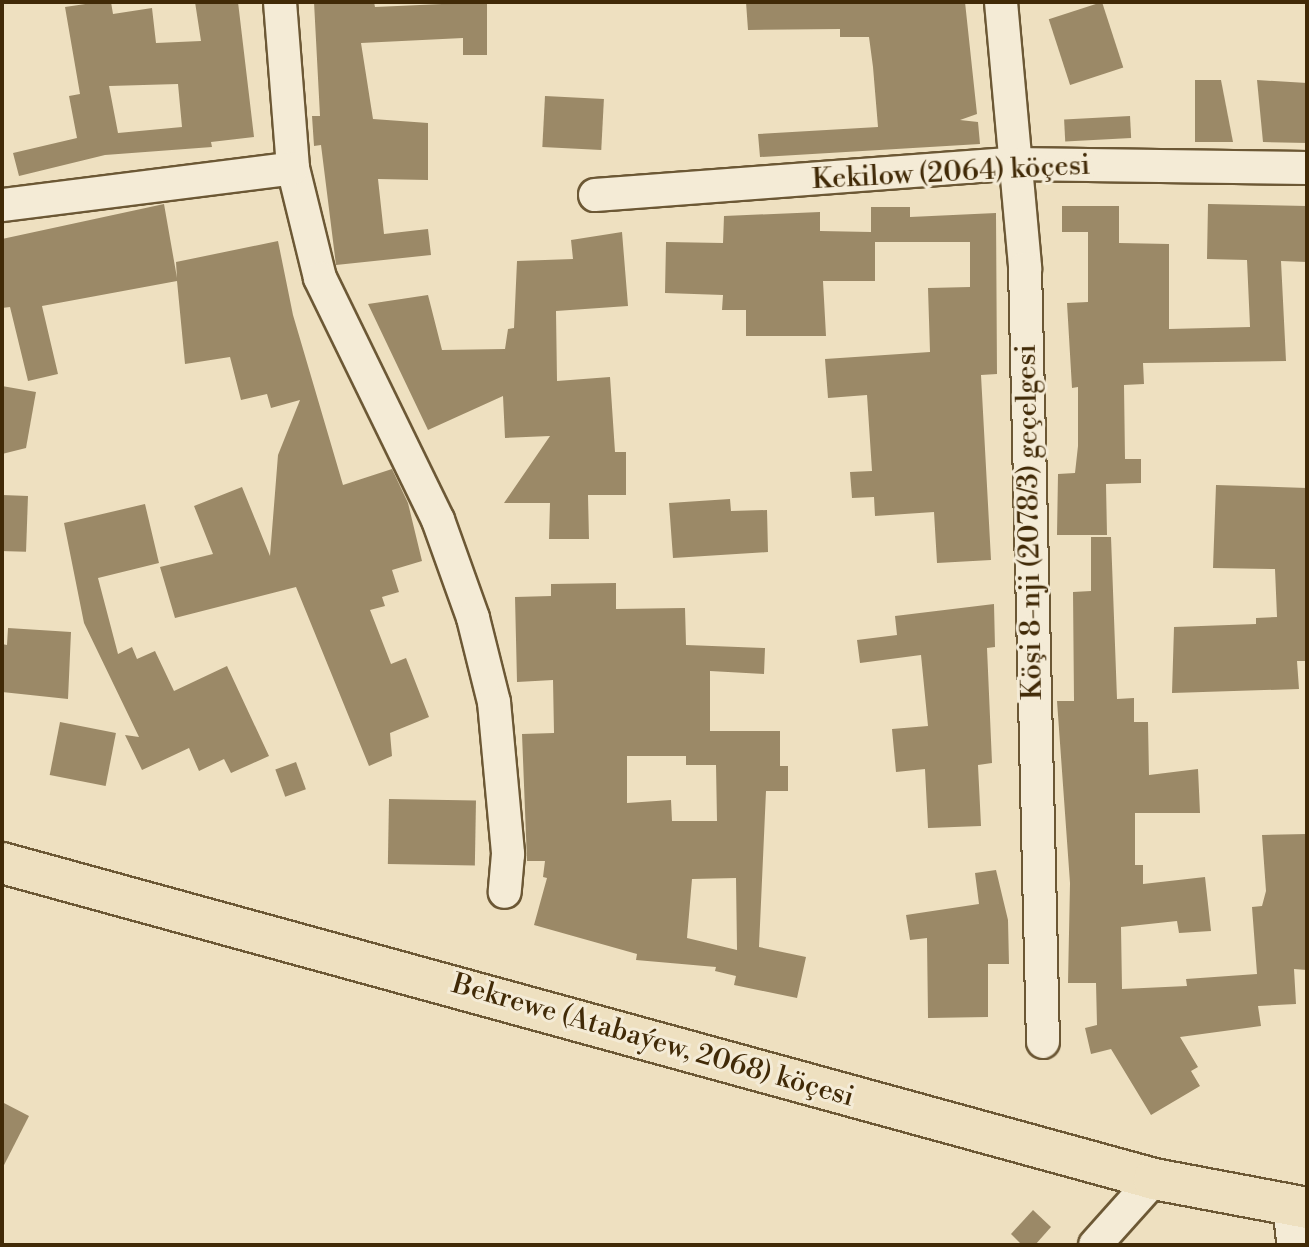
<!DOCTYPE html>
<meta charset="utf-8">
<style>
body{margin:0}
#map{position:relative;width:1309px;height:1247px;overflow:hidden;background:#eee0c0;font-family:"Libre Bodoni",serif}
div>[style]{position:absolute}
.building>*{inset:0;background:#9b8967;transform-origin:0 0}
.roads{filter:drop-shadow(2px 0 #6c5835) drop-shadow(-2px 0 #6c5835) drop-shadow(0 2px #6c5835) drop-shadow(0 -2px #6c5835)}
.minor>*{height:32px;margin:-16px;padding:0 16px;transform-origin:16px;border-radius:16px;background:#f4ebd6}
.major>*{height:40px;margin:-20px;padding:0 20px;transform-origin:20px;border-radius:20px;background:#eee0c0}
span{translate:-50% -50%;white-space:nowrap;text-align:center;line-height:1.15;-webkit-text-stroke:6px #f4ebd6;paint-order:stroke}
.street-label{font-size:28px;color:#412a07}
.frame{position:absolute;inset:0;border:4px solid #412a07;pointer-events:none}
</style>
<div id="map">
<div class="building">
<i style="clip-path:polygon(evenodd,99px 2px,111px 2px,113px 14px,152px 8px,156px 43px,201px 41px,195px 2px,238px 2px,254px 137px,211px 142px,212px 147px,105px 155px,19px 176px,13px 153px,77px 138px,69px 96px,80px 94px,65px 7px,99px 2px,178px 84px,182px 127px,118px 133px,109px 86px,178px 84px)"></i>
<i style="clip-path:polygon(314px 2px,374px 2px,375px 7px,487px 2px,487px 55px,463px 55px,463px 38px,361px 43px,373px 119px,428px 123px,428px 180px,378px 179px,384px 234px,428px 229px,431px 255px,336px 265px,321px 145px,314px 146px,312px 116px,320px 116px)"></i>
<i style="clip-path:polygon(746px 2px,965px 2px,977px 114px,960px 120px,978px 122px,980px 144px,760px 157px,758px 134px,878px 127px,873px 67px,869px 37px,840px 37px,840px 29px,748px 30px)"></i>
<i style="left:1102px;top:2px;width:69px;height:56px;rotate:72deg"></i>
<i style="clip-path:polygon(1195px 80px,1221px 80px,1233px 142px,1195px 142px)"></i>
<i style="clip-path:polygon(1257px 80px,1307px 83px,1307px 143px,1263px 142px)"></i>
<i style="left:545px;top:96px;width:59px;height:51px;rotate:3deg"></i>
<i style="left:1130px;top:116px;width:22px;height:66px;rotate:87deg"></i>
<i style="clip-path:polygon(164px 204px,177px 278px,176px 262px,278px 241px,293px 315px,343px 485px,392px 469px,408px 503px,422px 561px,392px 570px,399px 592px,382px 597px,385px 606px,370px 610px,391px 664px,406px 658px,429px 717px,390px 733px,392px 756px,369px 766px,296px 587px,175px 618px,160px 567px,213px 554px,194px 506px,242px 487px,270px 556px,278px 455px,300px 400px,271px 408px,267px 394px,241px 400px,230px 357px,185px 364px,177px 281px,42px 306px,58px 374px,28px 381px,10px 307px,2px 308px,2px 239px)"></i>
<i style="clip-path:polygon(1208px 204px,1307px 206px,1307px 262px,1281px 261px,1286px 361px,1143px 363px,1144px 384px,1124px 385px,1125px 459px,1141px 459px,1141px 483px,1106px 484px,1107px 535px,1057px 535px,1058px 474px,1075px 473px,1078px 446px,1078px 387px,1072px 388px,1067px 303px,1088px 302px,1088px 232px,1062px 232px,1062px 206px,1119px 206px,1119px 243px,1169px 244px,1169px 329px,1250px 327px,1247px 260px,1207px 259px)"></i>
<i style="clip-path:polygon(871px 207px,910px 207px,910px 217px,996px 213px,997px 374px,981px 375px,991px 560px,937px 563px,934px 512px,875px 516px,874px 497px,852px 498px,850px 472px,872px 471px,867px 395px,828px 398px,825px 359px,930px 352px,928px 288px,970px 287px,970px 242px,875px 242px,875px 281px,823px 281px,826px 336px,746px 336px,746px 310px,722px 310px,723px 295px,665px 293px,666px 242px,723px 243px,724px 216px,820px 212px,820px 231px,871px 232px)"></i>
<i style="clip-path:polygon(622px 232px,628px 306px,556px 311px,557px 381px,610px 377px,615px 452px,626px 452px,626px 495px,588px 495px,589px 539px,549px 539px,550px 503px,504px 503px,550px 436px,505px 438px,503px 396px,428px 430px,368px 304px,428px 295px,442px 350px,505px 349px,508px 329px,514px 328px,517px 261px,573px 259px,571px 240px)"></i>
<i style="clip-path:polygon(2px 386px,36px 392px,26px 448px,2px 454px)"></i>
<i style="clip-path:polygon(1216px 485px,1307px 488px,1307px 661px,1297px 661px,1299px 689px,1172px 693px,1174px 627px,1256px 624px,1256px 618px,1277px 617px,1275px 569px,1213px 568px)"></i>
<i style="left:2px;top:495px;width:26px;height:56px;rotate:2deg"></i>
<i style="clip-path:polygon(730px 499px,731px 511px,767px 510px,768px 552px,673px 558px,669px 503px)"></i>
<i style="clip-path:polygon(145px 504px,159px 563px,98px 578px,118px 654px,132px 647px,137px 659px,155px 651px,174px 691px,227px 666px,269px 756px,231px 773px,224px 759px,199px 771px,189px 748px,142px 770px,125px 735px,139px 737px,84px 623px,64px 523px)"></i>
<i style="clip-path:polygon(1091px 537px,1111px 537px,1117px 699px,1134px 698px,1134px 722px,1148px 722px,1149px 775px,1198px 769px,1200px 813px,1135px 813px,1135px 865px,1143px 865px,1143px 884px,1205px 877px,1211px 931px,1179px 933px,1177px 921px,1121px 927px,1122px 989px,1187px 986px,1186px 979px,1257px 974px,1252px 907px,1262px 906px,1266px 891px,1262px 835px,1307px 834px,1307px 970px,1294px 969px,1296px 1004px,1258px 1006px,1261px 1026px,1180px 1037px,1198px 1067px,1191px 1071px,1200px 1086px,1151px 1115px,1111px 1049px,1091px 1054px,1085px 1028px,1097px 1025px,1096px 983px,1068px 983px,1070px 883px,1057px 701px,1074px 701px,1073px 592px,1091px 591px)"></i>
<i style="clip-path:polygon(evenodd,616px 583px,616px 609px,685px 608px,686px 645px,765px 648px,764px 674px,710px 671px,710px 731px,780px 731px,780px 766px,788px 766px,788px 791px,766px 791px,759px 947px,806px 957px,797px 998px,734px 985px,736px 976px,715px 971px,716px 967px,636px 960px,637px 954px,534px 925px,547px 878px,543px 877px,545px 861px,527px 861px,522px 734px,554px 733px,553px 680px,517px 682px,515px 597px,551px 596px,551px 584px,616px 583px,627px 756px,686px 756px,686px 765px,716px 765px,717px 821px,672px 821px,671px 800px,627px 803px,627px 756px,616px 583px,736px 878px,737px 950px,687px 938px,692px 879px,736px 878px)"></i>
<i style="clip-path:polygon(994px 604px,995px 647px,987px 648px,992px 763px,978px 765px,981px 826px,928px 828px,925px 769px,896px 772px,892px 729px,928px 726px,921px 655px,860px 663px,857px 640px,897px 635px,895px 616px)"></i>
<i style="clip-path:polygon(8px 628px,71px 632px,68px 699px,2px 692px,2px 644px,7px 645px)"></i>
<i style="left:60px;top:722px;width:57px;height:54px;rotate:11deg"></i>
<i style="left:296px;top:762px;width:29px;height:22px;rotate:70deg"></i>
<i style="left:389px;top:799px;width:87px;height:65px;rotate:1deg"></i>
<i style="clip-path:polygon(996px 870px,1008px 920px,1009px 964px,988px 964px,988px 1017px,928px 1018px,927px 938px,910px 940px,906px 915px,979px 904px,975px 873px)"></i>
<i style="clip-path:polygon(2px 1102px,29px 1116px,2px 1169px)"></i>
<i style="clip-path:polygon(1033px 1210px,1051px 1227px,1035px 1245px,1022px 1245px,1011px 1234px)"></i>
</div>
<div class="roads">
<div class="minor">
<i style="left:280px;top:2px;width:167px;rotate:85.5deg"></i>
<i style="left:293px;top:168px;width:113px;rotate:76.2deg"></i>
<i style="left:320px;top:278px;width:269px;rotate:64deg"></i>
<i style="left:438px;top:520px;width:104px;rotate:70.3deg"></i>
<i style="left:473px;top:618px;width:87px;rotate:76deg"></i>
<i style="left:494px;top:702px;width:153px;rotate:84.7deg"></i>
<i style="left:508px;top:854px;width:38px;rotate:95deg"></i>
<i style="left:1001px;top:2px;width:267px;rotate:84.8deg"></i>
<i style="left:1025px;top:268px;width:774px;rotate:88.67deg"></i>
<i style="left:595px;top:195px;width:418px;rotate:-4.3deg"></i>
<i style="left:1012px;top:164px;width:295px;rotate:0.8deg"></i>
<i style="left:2px;top:205px;width:293px;rotate:-7.2deg"></i>
<i style="left:1289px;top:1207px;width:38px;rotate:83deg"></i>
<i style="left:1095px;top:1245px;width:89px;rotate:-48.2deg"></i>
</div>
<div class="major">
<i style="left:2px;top:863px;width:1195px;rotate:15.34deg"></i>
<i style="left:1154px;top:1179px;width:156px;rotate:10.7deg"></i>
</div>
</div>
<div class="street-label">
<span style="left:951px;top:173px;rotate:-3deg">Kekilow (2064) köçesi</span>
<span style="left:1030px;top:522px;rotate:-91deg">Köşi 8-nji (2078/3) geçelgesi</span>
<span style="left:653px;top:1041px;rotate:16deg">Bekrewe (Atabaýew, 2068) köçesi</span>
</div>
<div class="frame"></div>
</div>
